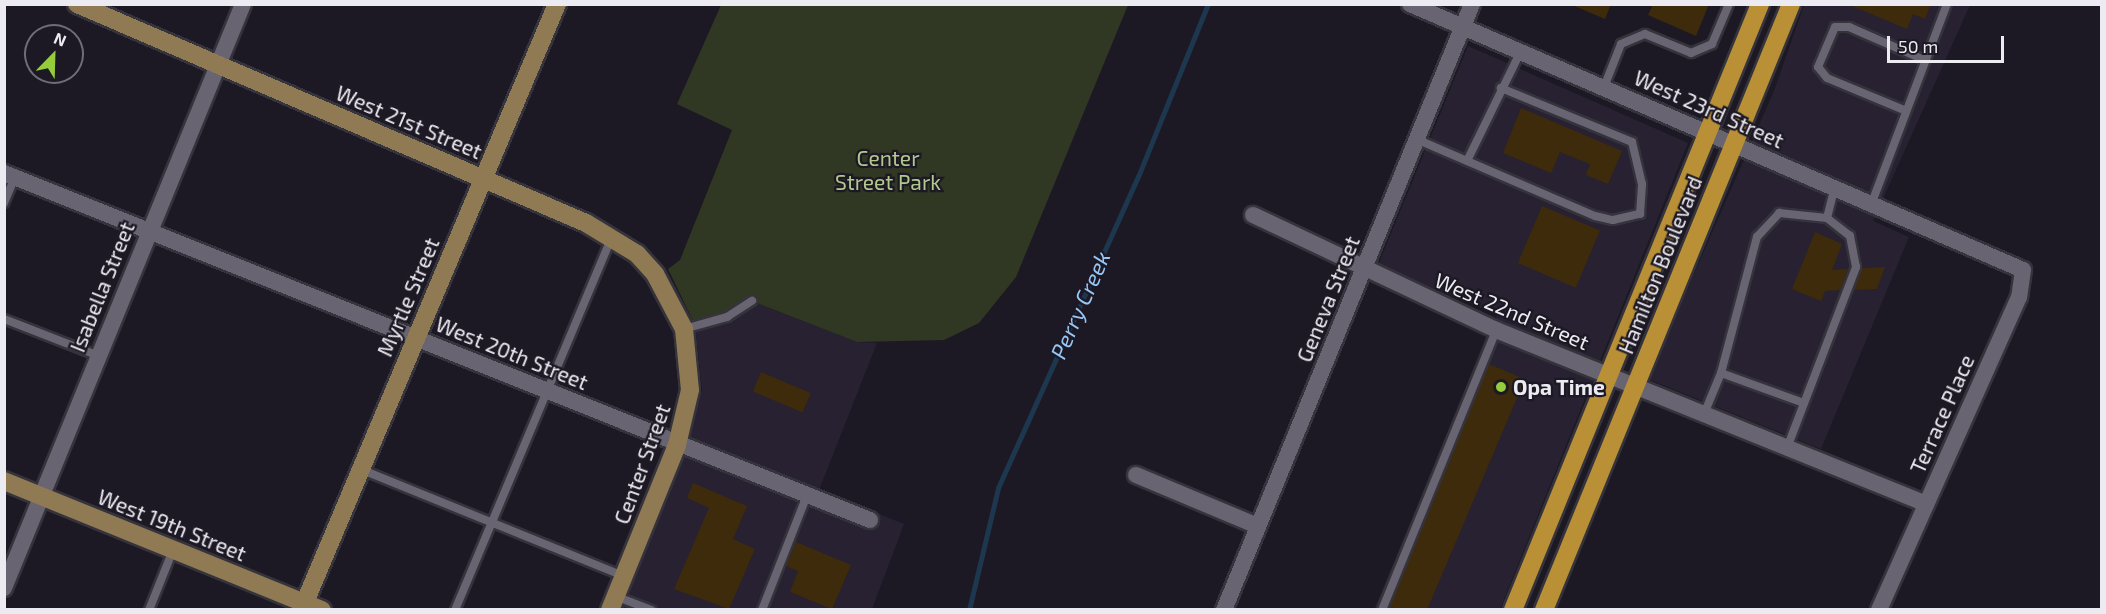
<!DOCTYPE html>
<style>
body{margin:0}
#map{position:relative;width:2106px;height:614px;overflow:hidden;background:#1d1924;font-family:"Exo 2",sans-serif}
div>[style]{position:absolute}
.built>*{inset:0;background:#272131}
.green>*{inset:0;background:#303723}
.stream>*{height:4.5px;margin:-2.25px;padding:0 2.25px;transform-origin:2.25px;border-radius:2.25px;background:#1d374f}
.building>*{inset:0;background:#3e2b0b;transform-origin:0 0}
.roads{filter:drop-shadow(2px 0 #35333b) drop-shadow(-2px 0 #35333b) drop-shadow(0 2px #35333b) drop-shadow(0 -2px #35333b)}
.lane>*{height:8px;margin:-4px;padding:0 4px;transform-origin:4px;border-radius:4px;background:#686471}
.street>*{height:16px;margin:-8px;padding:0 8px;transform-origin:8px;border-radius:8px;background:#686471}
.secondary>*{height:18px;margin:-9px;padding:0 9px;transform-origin:9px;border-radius:9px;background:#907a54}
.primary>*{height:18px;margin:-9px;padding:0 9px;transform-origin:9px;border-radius:9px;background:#b99036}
.dots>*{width:16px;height:16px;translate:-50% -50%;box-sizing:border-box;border:3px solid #1d1924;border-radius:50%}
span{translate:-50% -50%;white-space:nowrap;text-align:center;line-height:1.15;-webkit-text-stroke:4.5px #1d1924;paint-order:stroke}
.street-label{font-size:21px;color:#edebf2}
.park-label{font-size:21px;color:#b2c98d}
.poi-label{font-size:21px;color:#edebf2;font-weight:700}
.left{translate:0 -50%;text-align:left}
.water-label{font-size:22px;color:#97c7f6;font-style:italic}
.frame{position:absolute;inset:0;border:6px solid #edebf2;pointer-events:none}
.north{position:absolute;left:24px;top:24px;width:60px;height:60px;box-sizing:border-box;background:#1d1924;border:2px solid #706d76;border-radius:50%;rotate:23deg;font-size:16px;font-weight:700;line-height:24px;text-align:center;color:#edebf2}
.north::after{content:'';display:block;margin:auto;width:21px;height:27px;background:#94cc3c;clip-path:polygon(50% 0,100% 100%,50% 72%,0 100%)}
.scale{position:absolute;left:1887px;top:36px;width:117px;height:27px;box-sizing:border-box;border:3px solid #edebf2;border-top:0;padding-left:8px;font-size:18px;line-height:21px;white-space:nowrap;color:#edebf2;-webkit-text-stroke:4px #1d1924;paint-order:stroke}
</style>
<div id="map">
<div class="built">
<i style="clip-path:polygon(1804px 5px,1970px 5px,1873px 221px,1909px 237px,1821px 449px,1648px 379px,1774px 91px)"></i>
<i style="clip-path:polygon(1468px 46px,1688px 143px,1500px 609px,1374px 610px,1497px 315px,1378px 265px)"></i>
<i style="clip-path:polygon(752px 301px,857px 342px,877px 343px,819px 490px,904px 524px,872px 609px,602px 610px,687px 438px,702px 390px,695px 325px)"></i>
</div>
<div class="green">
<i style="clip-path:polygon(721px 5px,1128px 5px,1016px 277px,979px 323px,944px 340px,857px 342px,752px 301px,727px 317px,695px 325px,668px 269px,680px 260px,732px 130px,677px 104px)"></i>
</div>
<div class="stream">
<i style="left:969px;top:610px;width:125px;rotate:-76.6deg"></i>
<i style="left:998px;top:488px;width:341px;rotate:-65.8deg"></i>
<i style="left:1138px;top:177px;width:187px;rotate:-68deg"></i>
</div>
<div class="building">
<i style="clip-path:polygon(1570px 4px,1611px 4px,1605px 19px)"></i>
<i style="clip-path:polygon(1653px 4px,1709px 4px,1696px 36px,1648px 15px)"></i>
<i style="clip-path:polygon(1931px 4px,1925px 19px,1913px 14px,1907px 29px,1850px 5px)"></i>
<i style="clip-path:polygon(1521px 108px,1622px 151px,1608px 184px,1586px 175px,1590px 164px,1560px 152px,1551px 173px,1503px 153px)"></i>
<i style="left:1542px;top:206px;width:63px;height:62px;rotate:23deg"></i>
<i style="clip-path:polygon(1815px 232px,1842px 244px,1832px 270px,1848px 269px,1840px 290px,1825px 291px,1821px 301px,1792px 289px)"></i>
<i style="clip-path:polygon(1885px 267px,1877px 289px,1854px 290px,1862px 268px)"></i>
<i style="left:1489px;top:364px;width:39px;height:264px;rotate:23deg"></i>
<i style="left:761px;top:372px;width:54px;height:21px;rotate:23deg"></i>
<i style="clip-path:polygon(693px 483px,747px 506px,733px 539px,755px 549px,729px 609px,674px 589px,709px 508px,687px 498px)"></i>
<i style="clip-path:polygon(796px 542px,851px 565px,832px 609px,790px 592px,798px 571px,786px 566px)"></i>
</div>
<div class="roads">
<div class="lane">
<i style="left:1604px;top:87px;width:46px;rotate:-68.4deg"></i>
<i style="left:1621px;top:44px;width:26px;rotate:-23deg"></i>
<i style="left:1645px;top:34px;width:50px;rotate:22.4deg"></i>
<i style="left:1691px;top:53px;width:23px;rotate:-23deg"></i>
<i style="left:1712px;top:44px;width:43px;rotate:-67deg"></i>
<i style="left:1904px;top:110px;width:83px;rotate:-157.4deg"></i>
<i style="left:1827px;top:78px;width:14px;rotate:-129deg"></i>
<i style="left:1818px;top:67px;width:43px;rotate:-67deg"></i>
<i style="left:1835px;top:27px;width:14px"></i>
<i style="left:1849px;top:27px;width:82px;rotate:23.7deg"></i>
<i style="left:1416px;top:139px;width:195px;rotate:23.3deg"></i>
<i style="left:1595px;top:216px;width:18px;rotate:13deg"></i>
<i style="left:1613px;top:220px;width:28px;rotate:-13deg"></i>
<i style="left:1640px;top:214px;width:30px;rotate:-86deg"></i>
<i style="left:1642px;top:184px;width:43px;rotate:-103.4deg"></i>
<i style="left:1632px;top:142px;width:142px;rotate:-157.6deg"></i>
<i style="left:1467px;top:161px;width:120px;rotate:-63.9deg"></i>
<i style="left:4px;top:203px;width:28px;rotate:-67deg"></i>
<i style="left:1871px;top:205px;width:215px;rotate:-69.3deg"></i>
<i style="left:4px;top:319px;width:102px;rotate:21.3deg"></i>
<i style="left:684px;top:329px;width:45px;rotate:-15.6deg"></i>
<i style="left:727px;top:317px;width:30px;rotate:-33deg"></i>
<i style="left:1721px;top:373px;width:88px;rotate:19.9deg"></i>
<i style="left:1704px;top:414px;width:44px;rotate:-67.5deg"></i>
<i style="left:1721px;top:373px;width:141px;rotate:-75.2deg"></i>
<i style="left:1757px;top:237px;width:33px;rotate:-47deg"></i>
<i style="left:1779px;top:213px;width:48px;rotate:5.9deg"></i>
<i style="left:1827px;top:218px;width:29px;rotate:-76deg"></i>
<i style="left:1787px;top:448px;width:194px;rotate:-69.1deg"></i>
<i style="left:1856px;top:267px;width:32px;rotate:-101deg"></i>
<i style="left:1850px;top:236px;width:29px;rotate:-142deg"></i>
<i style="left:360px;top:469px;width:284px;rotate:22.1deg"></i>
<i style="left:615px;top:596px;width:39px;rotate:21deg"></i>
<i style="left:149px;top:610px;width:65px;rotate:-68.2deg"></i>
<i style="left:455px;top:610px;width:405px;rotate:-67.2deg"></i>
<i style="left:762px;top:610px;width:123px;rotate:-68.6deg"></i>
<i style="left:1382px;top:610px;width:302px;rotate:-67.8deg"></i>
</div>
<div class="street">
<i style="left:1410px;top:4px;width:668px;rotate:23.46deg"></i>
<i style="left:2023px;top:270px;width:27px;rotate:98deg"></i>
<i style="left:2019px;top:297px;width:343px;rotate:114.1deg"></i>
<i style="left:4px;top:173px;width:933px;rotate:21.84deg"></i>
<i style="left:1253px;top:215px;width:269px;rotate:25.3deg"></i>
<i style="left:1496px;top:330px;width:464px;rotate:22deg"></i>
<i style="left:1136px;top:475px;width:132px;rotate:22.7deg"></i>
<i style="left:4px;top:588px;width:631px;rotate:-67.74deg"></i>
<i style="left:1224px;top:610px;width:655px;rotate:-67.74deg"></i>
</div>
<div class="secondary">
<i style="left:77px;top:4px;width:554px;rotate:23.28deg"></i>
<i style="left:586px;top:223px;width:60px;rotate:31.3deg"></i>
<i style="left:637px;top:254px;width:27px;rotate:48deg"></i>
<i style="left:655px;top:274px;width:62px;rotate:62.2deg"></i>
<i style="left:684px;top:329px;width:61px;rotate:84.4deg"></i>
<i style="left:690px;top:390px;width:57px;rotate:103.3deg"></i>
<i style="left:677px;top:445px;width:178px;rotate:112.1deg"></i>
<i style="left:4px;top:481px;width:343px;rotate:22.1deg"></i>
<i style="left:305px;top:602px;width:649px;rotate:-67.15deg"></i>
</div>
<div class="primary">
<i style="left:1513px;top:610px;width:654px;rotate:-67.82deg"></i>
<i style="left:1544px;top:610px;width:654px;rotate:-67.82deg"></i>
</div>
</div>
<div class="dots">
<i style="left:1501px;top:387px;background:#94cc3c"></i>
</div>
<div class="street-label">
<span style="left:1709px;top:109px;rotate:24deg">West 23rd Street</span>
<span style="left:409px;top:122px;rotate:23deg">West 21st Street</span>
<span style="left:1660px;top:265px;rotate:-68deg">Hamilton Boulevard</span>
<span style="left:102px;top:287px;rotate:-68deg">Isabella Street</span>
<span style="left:408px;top:297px;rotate:-67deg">Myrtle Street</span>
<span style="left:1328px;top:299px;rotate:-68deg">Geneva Street</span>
<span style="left:1512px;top:311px;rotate:23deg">West 22nd Street</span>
<span style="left:512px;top:353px;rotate:22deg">West 20th Street</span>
<span style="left:1942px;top:414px;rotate:-66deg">Terrace Place</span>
<span style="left:642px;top:464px;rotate:-70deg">Center Street</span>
<span style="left:172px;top:525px;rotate:22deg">West 19th Street</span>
</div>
<div class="park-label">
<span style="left:888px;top:170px">Center<br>Street Park</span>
</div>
<div class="poi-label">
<span class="left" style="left:1513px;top:387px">Opa Time</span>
</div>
<div class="water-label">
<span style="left:1080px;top:305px;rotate:-66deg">Perry Creek</span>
</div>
<div class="frame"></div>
<div class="north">N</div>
<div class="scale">50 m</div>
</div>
